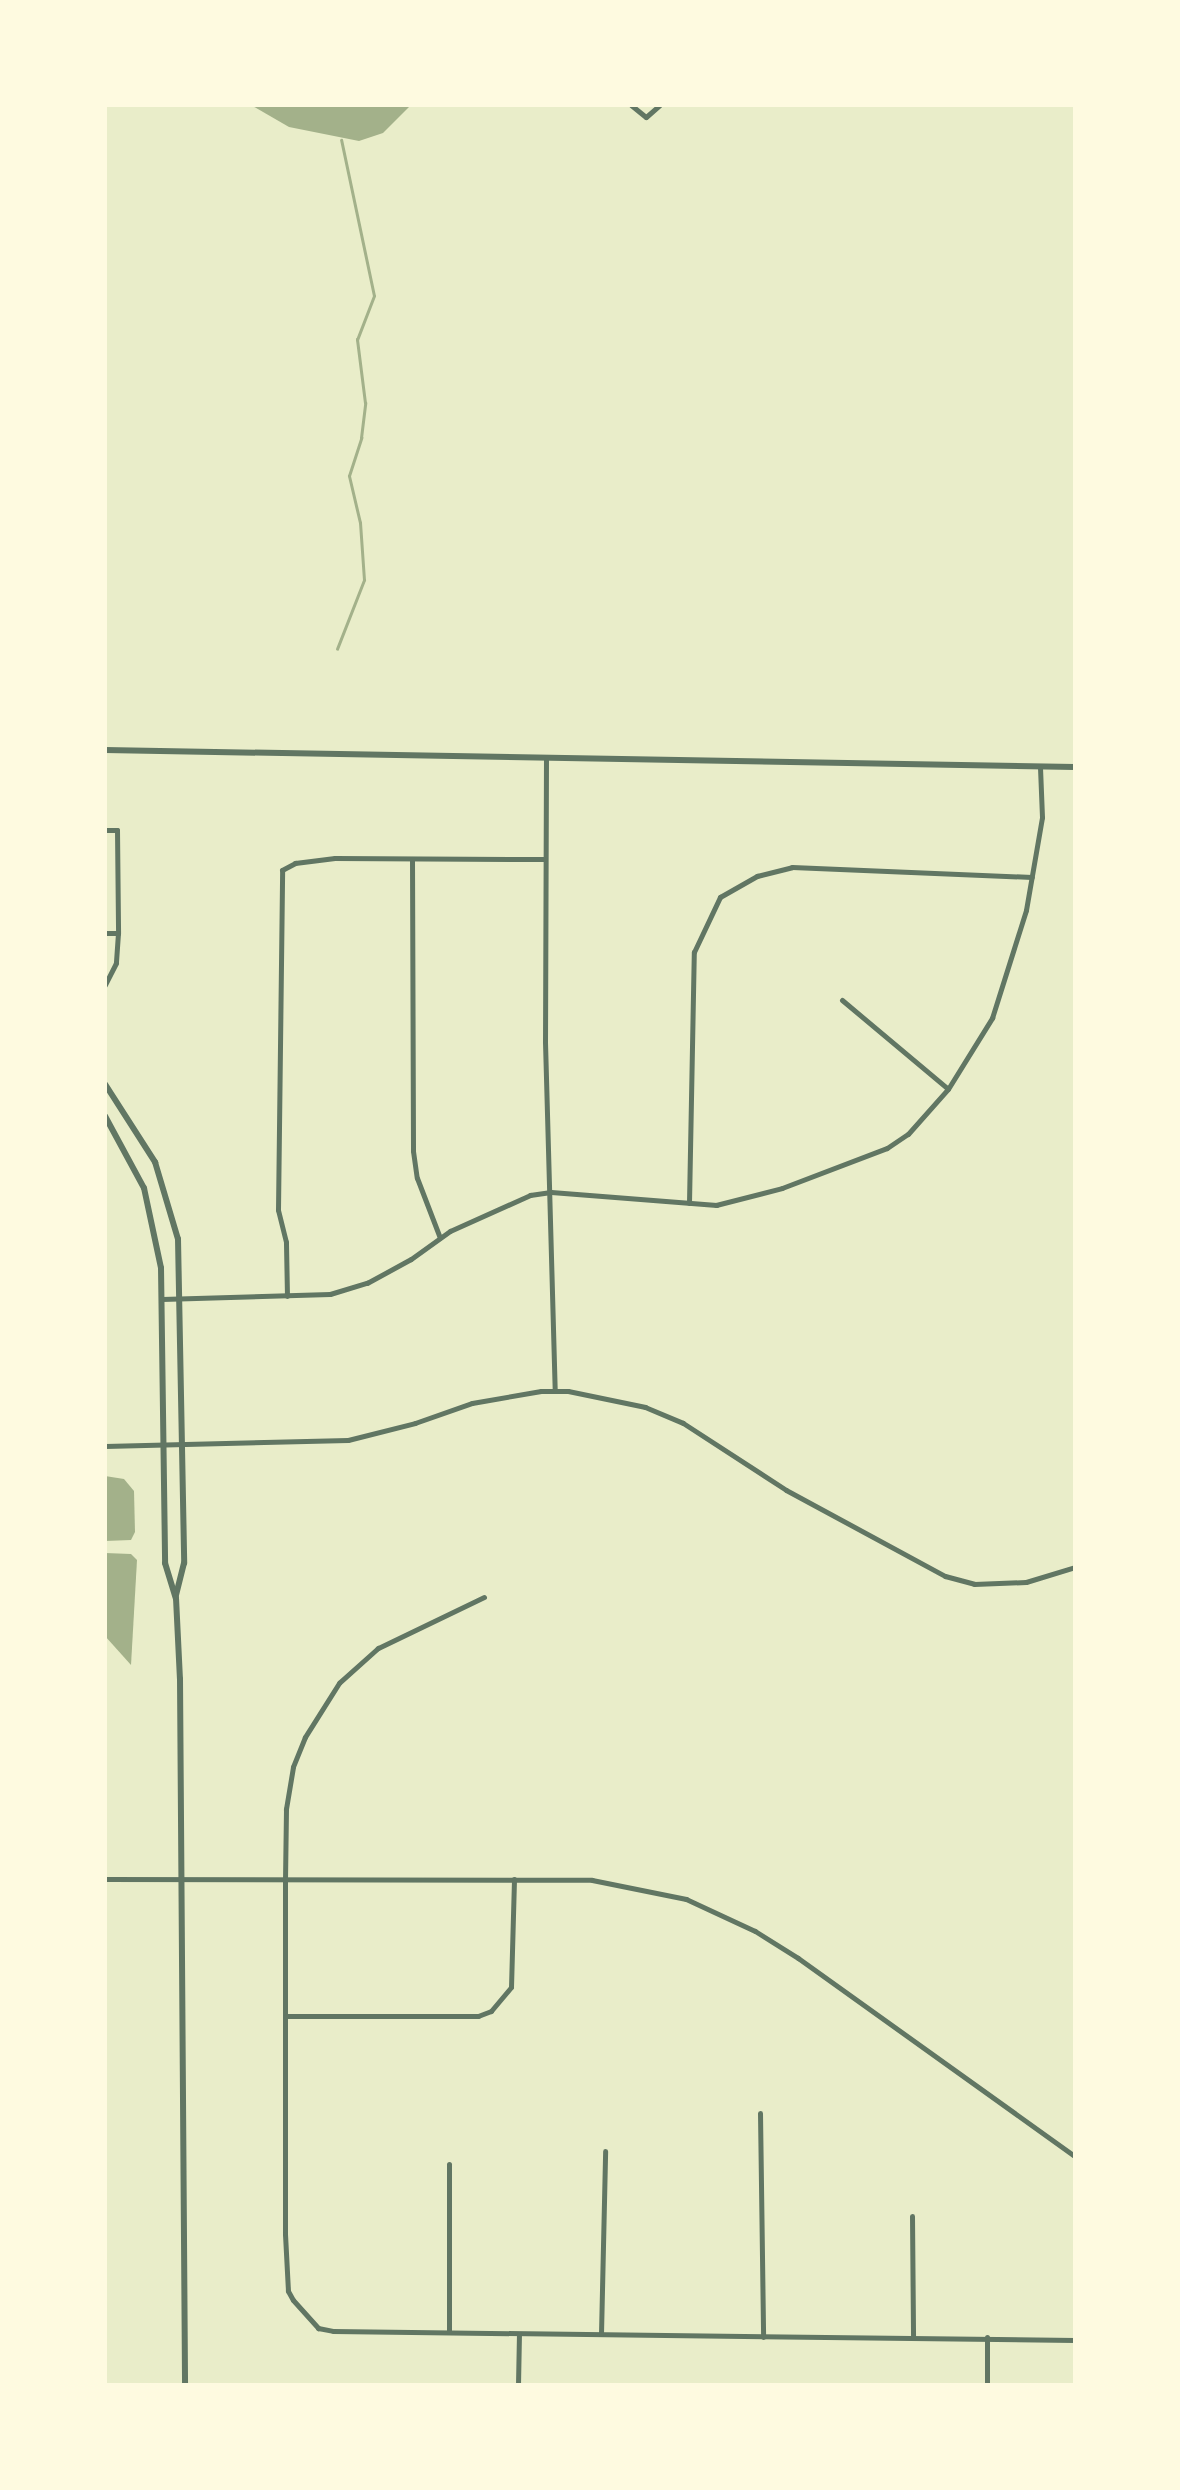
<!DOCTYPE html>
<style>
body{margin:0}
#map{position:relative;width:1180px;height:2490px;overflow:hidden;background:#e9edc9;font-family:"Archivo Narrow",sans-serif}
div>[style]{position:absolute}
.water>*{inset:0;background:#a3b18a}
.stream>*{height:2.5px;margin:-1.25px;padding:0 1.25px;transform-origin:1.25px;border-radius:1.25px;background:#a3b18a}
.minor>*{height:5px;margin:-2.5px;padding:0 2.5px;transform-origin:2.5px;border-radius:2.5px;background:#617663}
.tertiary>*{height:6px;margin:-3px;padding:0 3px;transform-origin:3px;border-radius:3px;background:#617663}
span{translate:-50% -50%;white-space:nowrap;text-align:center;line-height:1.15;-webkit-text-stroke:6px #fefae0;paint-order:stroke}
.frame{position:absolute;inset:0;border:107px solid #fefae0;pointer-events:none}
</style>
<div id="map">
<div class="water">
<i style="clip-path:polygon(251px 105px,411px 105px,383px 133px,359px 141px,289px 127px)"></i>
<i style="clip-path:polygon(105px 1476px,124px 1479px,134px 1491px,135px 1532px,131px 1540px,105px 1541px)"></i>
<i style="clip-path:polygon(105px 1553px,131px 1554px,137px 1560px,131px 1665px,105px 1636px)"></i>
</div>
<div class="stream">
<i style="left:337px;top:649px;width:74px;rotate:-68.6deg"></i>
<i style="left:364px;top:580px;width:57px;rotate:-94deg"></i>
<i style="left:360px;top:523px;width:48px;rotate:-103.2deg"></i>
<i style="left:349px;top:476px;width:40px;rotate:-72deg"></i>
<i style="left:361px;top:438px;width:35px;rotate:-83deg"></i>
<i style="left:365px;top:403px;width:64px;rotate:-97.2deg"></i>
<i style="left:357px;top:340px;width:47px;rotate:-68.9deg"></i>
<i style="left:374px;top:296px;width:159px;rotate:-101.9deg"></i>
</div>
<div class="minor">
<i style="left:631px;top:105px;width:19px;rotate:39deg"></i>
<i style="left:646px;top:117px;width:18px;rotate:-41deg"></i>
<i style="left:546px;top:758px;width:284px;rotate:90.2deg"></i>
<i style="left:545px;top:1042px;width:349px;rotate:88.4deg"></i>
<i style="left:105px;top:830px;width:12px"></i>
<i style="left:117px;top:830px;width:103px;rotate:89.4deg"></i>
<i style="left:118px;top:933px;width:30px;rotate:94deg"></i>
<i style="left:116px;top:963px;width:25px;rotate:117deg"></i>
<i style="left:412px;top:859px;width:292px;rotate:89.8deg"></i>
<i style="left:413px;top:1151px;width:27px;rotate:82deg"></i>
<i style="left:417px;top:1178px;width:64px;rotate:69deg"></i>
<i style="left:105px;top:933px;width:13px"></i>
<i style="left:842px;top:1000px;width:138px;rotate:40deg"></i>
<i style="left:689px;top:1203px;width:251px;rotate:-88.9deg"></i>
<i style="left:694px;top:952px;width:61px;rotate:-64.7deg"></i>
<i style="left:720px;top:897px;width:43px;rotate:-29.6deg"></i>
<i style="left:757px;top:876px;width:36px;rotate:-14deg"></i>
<i style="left:792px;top:867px;width:240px;rotate:2.4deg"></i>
<i style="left:287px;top:1296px;width:54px;rotate:-91.1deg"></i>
<i style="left:286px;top:1242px;width:33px;rotate:-104deg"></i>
<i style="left:278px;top:1210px;width:340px;rotate:-89.3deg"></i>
<i style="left:282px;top:870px;width:15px;rotate:-28deg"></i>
<i style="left:295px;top:863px;width:40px;rotate:-7.1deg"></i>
<i style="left:335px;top:858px;width:210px;rotate:0.3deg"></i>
<i style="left:162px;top:1299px;width:168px;rotate:-1.7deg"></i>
<i style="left:330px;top:1294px;width:39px;rotate:-17deg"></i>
<i style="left:367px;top:1283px;width:50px;rotate:-28.6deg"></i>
<i style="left:411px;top:1259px;width:48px;rotate:-35.7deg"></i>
<i style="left:450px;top:1231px;width:88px;rotate:-24.2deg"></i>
<i style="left:530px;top:1195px;width:21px;rotate:-8deg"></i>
<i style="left:551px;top:1192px;width:166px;rotate:4.5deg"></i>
<i style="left:716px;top:1205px;width:68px;rotate:-14.4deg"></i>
<i style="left:782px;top:1188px;width:112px;rotate:-20.9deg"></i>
<i style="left:887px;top:1148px;width:25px;rotate:-34deg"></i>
<i style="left:908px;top:1134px;width:60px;rotate:-48.4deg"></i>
<i style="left:948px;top:1089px;width:84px;rotate:-58.2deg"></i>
<i style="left:992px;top:1018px;width:113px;rotate:-72.5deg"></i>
<i style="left:1026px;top:910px;width:94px;rotate:-80.2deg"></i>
<i style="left:1042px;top:817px;width:50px;rotate:-92.3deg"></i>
<i style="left:105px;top:1446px;width:243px;rotate:-1.4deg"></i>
<i style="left:348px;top:1440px;width:69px;rotate:-14.2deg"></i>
<i style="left:415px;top:1423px;width:60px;rotate:-19.3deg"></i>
<i style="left:472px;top:1403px;width:70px;rotate:-9.9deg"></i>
<i style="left:541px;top:1391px;width:27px"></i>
<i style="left:568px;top:1391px;width:79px;rotate:11.7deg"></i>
<i style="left:645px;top:1407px;width:41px;rotate:22.8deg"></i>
<i style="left:683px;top:1423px;width:123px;rotate:33deg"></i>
<i style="left:786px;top:1490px;width:181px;rotate:28.4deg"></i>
<i style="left:945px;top:1576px;width:30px;rotate:15deg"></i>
<i style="left:974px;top:1584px;width:52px;rotate:-2.2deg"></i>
<i style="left:1026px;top:1582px;width:51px;rotate:-17deg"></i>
<i style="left:484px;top:1597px;width:118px;rotate:154.3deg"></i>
<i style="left:378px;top:1648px;width:52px;rotate:138.1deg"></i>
<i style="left:339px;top:1683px;width:64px;rotate:122.2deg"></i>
<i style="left:305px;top:1737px;width:32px;rotate:112deg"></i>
<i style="left:293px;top:1767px;width:43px;rotate:99.5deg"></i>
<i style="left:286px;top:1809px;width:70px;rotate:90.8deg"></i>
<i style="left:285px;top:1879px;width:355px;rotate:90deg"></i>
<i style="left:285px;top:2234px;width:57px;rotate:87deg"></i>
<i style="left:288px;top:2291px;width:10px;rotate:61deg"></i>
<i style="left:293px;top:2300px;width:38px;rotate:48deg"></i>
<i style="left:318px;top:2328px;width:15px;rotate:11deg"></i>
<i style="left:333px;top:2331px;width:742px;rotate:0.69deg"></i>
<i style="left:105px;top:1879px;width:487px;rotate:0.1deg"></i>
<i style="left:592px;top:1880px;width:96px;rotate:11.4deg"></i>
<i style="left:686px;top:1899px;width:76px;rotate:24.9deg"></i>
<i style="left:755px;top:1931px;width:51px;rotate:32.1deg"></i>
<i style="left:798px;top:1958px;width:340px;rotate:35.6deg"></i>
<i style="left:286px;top:2016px;width:192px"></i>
<i style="left:478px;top:2016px;width:14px;rotate:-21deg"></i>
<i style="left:491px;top:2011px;width:31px;rotate:-50deg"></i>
<i style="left:511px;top:1987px;width:108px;rotate:-88.4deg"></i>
<i style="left:760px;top:2113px;width:224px;rotate:89.2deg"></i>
<i style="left:449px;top:2164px;width:168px;rotate:90deg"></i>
<i style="left:912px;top:2216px;width:120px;rotate:89.5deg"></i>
<i style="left:601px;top:2334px;width:183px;rotate:-88.7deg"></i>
<i style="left:518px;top:2385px;width:51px;rotate:-88.9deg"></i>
<i style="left:987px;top:2385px;width:48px;rotate:-90deg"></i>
</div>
<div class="tertiary">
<i style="left:105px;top:750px;width:970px;rotate:1deg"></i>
<i style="left:105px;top:1084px;width:93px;rotate:57.3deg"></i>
<i style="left:155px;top:1162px;width:80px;rotate:73.4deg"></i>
<i style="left:178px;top:1239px;width:324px;rotate:88.9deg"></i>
<i style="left:184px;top:1563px;width:34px;rotate:104deg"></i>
<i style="left:105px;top:1116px;width:82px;rotate:61.6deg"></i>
<i style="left:144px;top:1188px;width:82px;rotate:78deg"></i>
<i style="left:161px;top:1268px;width:295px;rotate:89.2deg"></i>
<i style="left:165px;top:1563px;width:37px;rotate:73deg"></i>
<i style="left:176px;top:1598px;width:81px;rotate:87.2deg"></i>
<i style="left:180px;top:1679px;width:706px;rotate:89.59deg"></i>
</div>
<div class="frame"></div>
</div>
